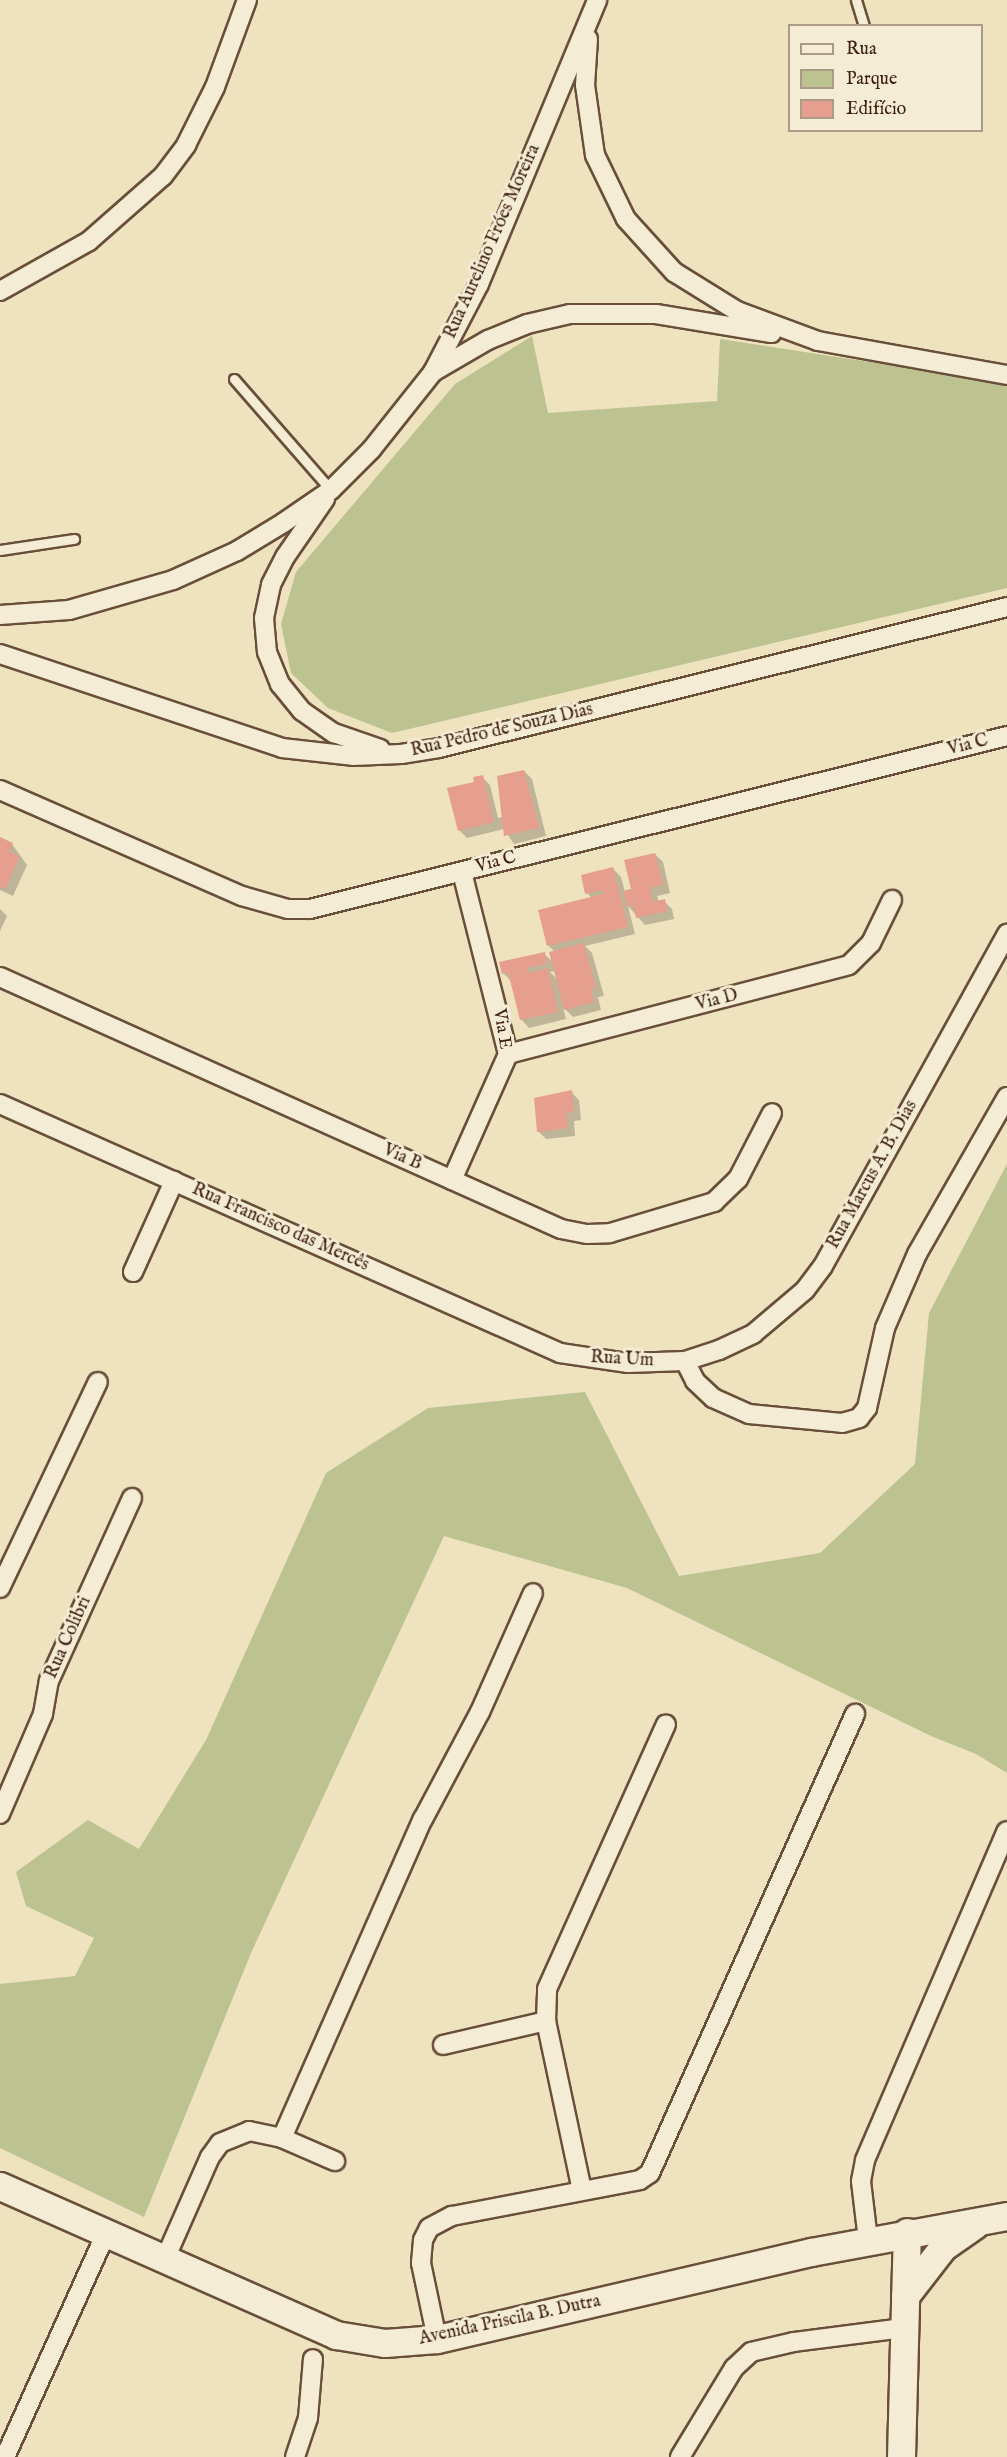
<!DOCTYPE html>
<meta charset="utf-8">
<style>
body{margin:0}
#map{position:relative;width:1007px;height:2457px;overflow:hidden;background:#eee2bf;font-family:"IM FELL English",serif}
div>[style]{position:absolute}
.green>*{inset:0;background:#bcc290}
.shadow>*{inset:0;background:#0003}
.building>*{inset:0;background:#e69e8f}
.roads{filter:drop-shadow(2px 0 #694f3a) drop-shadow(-2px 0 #694f3a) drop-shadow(0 2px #694f3a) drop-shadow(0 -2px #694f3a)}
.lane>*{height:9px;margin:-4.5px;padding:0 4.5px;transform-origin:4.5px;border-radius:4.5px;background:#f4ecd5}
.street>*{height:18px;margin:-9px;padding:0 9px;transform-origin:9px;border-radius:9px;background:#f4ecd5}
.secondary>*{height:27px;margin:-13.5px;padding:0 13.5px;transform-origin:13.5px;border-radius:13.5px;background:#f4ecd5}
span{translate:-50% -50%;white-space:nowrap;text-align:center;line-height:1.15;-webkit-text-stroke:6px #f4ecd5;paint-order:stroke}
.street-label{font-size:18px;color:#3d1e0d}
.legend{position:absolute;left:788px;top:24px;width:195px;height:108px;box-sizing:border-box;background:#f4ecd5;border:2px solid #ab9a85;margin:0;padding:8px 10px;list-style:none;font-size:18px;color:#3d1e0d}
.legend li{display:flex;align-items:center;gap:12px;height:30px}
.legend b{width:30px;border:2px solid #ab9a85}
</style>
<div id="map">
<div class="green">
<i style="clip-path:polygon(532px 336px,548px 413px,717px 401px,720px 339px,1007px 383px,1007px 588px,392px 733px,328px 708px,291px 673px,281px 624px,296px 572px,455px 384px)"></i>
<i style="clip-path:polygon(1007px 1164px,1007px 1773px,976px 1754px,931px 1736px,627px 1588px,444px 1536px,251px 1953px,144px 2217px,0 2148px,0 1984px,75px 1976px,94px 1938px,26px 1906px,16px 1872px,88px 1820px,139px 1849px,206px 1740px,326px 1473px,428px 1408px,585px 1392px,679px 1576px,820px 1553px,915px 1464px,929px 1313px)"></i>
</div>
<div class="shadow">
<i style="clip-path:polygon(524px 771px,532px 779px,546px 836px,514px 844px,504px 829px,467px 838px,459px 830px,476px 783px,482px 777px,490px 785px,498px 818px,506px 816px)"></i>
<i style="clip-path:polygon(0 839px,12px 844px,27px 865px,13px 896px,0 890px)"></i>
<i style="clip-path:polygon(evenodd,655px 854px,663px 862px,670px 893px,657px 896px,659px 902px,664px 901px,672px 909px,674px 919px,645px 925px,628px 906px,635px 934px,585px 946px,592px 953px,604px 996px,598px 997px,601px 1010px,573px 1017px,563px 1007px,566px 1019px,529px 1028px,521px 1019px,512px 982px,503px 973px,544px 954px,553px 962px,555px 952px,548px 945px,592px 898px,587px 893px,613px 869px,621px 877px,625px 892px,632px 890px,655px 854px,555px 971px,557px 979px,550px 972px,555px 971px)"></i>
<i style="clip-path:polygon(0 909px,7px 916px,0 931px)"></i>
<i style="clip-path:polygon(571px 1092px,579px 1100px,581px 1120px,574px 1121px,575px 1136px,546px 1139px,538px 1131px)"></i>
</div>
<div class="building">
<i style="clip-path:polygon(524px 770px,539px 828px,504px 836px,497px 776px)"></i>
<i style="clip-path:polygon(483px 775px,494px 822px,458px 831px,447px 788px,474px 782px,473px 777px)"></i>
<i style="clip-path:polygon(0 837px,13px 843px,9px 851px,20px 856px,5px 889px,0 887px)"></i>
<i style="clip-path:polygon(655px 853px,663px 885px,650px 888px,653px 902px,665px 899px,667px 911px,636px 918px,633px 905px,627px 907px,623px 891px,631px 889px,624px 860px)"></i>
<i style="clip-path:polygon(613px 867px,628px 927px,547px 946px,538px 910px,603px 894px,602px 890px,585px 894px,581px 875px)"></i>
<i style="clip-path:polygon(584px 943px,596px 988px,591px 989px,594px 1002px,564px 1010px,549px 952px)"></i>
<i style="clip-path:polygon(545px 952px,547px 964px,527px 968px,528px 973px,548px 968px,558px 1012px,520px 1020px,508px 972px,502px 974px,499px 962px)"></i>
<i style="clip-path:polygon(572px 1090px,574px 1112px,566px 1113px,568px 1128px,537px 1132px,534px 1098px)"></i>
</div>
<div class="roads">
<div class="lane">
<i style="left:856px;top:0;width:27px;rotate:73deg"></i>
<i style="left:234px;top:379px;width:147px;rotate:48.9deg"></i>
<i style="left:0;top:550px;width:75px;rotate:-8.5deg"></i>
</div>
<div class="street">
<i style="left:588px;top:39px;width:46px;rotate:93.7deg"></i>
<i style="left:585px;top:85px;width:71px;rotate:81.9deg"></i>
<i style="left:595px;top:155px;width:71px;rotate:64.2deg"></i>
<i style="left:626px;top:219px;width:72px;rotate:47.8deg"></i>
<i style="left:674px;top:272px;width:74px;rotate:31.8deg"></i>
<i style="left:737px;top:311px;width:86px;rotate:20.3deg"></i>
<i style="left:818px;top:341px;width:192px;rotate:10.2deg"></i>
<i style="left:0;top:291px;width:102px;rotate:-29.3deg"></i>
<i style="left:89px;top:241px;width:98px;rotate:-41.3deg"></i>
<i style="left:163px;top:176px;width:39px;rotate:-53deg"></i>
<i style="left:186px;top:145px;width:65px;rotate:-63.4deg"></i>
<i style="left:215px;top:87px;width:93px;rotate:-69.8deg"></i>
<i style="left:433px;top:372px;width:64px;rotate:-30.2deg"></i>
<i style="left:488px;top:340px;width:42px;rotate:-22.3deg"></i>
<i style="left:527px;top:324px;width:44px;rotate:-13.1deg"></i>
<i style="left:570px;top:314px;width:86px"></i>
<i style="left:656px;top:314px;width:117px;rotate:9.4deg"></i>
<i style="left:325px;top:499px;width:70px;rotate:124.6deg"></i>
<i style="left:285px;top:557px;width:31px;rotate:117deg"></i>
<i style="left:271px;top:585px;width:34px;rotate:102deg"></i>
<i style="left:264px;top:618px;width:34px;rotate:85deg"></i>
<i style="left:267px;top:652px;width:35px;rotate:68deg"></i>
<i style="left:280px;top:684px;width:35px;rotate:51deg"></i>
<i style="left:302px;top:711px;width:39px;rotate:35deg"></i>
<i style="left:334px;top:733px;width:49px;rotate:19.2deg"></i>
<i style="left:0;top:615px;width:69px;rotate:-4.1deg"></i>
<i style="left:69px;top:610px;width:108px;rotate:-16.1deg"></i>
<i style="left:173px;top:580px;width:70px;rotate:-24.4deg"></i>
<i style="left:237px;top:551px;width:54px;rotate:-31.3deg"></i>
<i style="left:283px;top:523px;width:58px;rotate:-34.5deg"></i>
<i style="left:331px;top:490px;width:57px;rotate:-45deg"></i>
<i style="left:371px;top:450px;width:100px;rotate:-51.5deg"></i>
<i style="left:433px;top:372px;width:99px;rotate:-62.4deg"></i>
<i style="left:479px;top:284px;width:308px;rotate:-67.4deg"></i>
<i style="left:0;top:654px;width:297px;rotate:18.4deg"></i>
<i style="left:282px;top:748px;width:71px;rotate:6.4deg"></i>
<i style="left:353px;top:756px;width:48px;rotate:-2.4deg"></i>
<i style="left:401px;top:754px;width:38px;rotate:-9deg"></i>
<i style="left:439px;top:748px;width:585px;rotate:-13.94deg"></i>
<i style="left:0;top:790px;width:264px;rotate:23.7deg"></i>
<i style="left:242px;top:896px;width:48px;rotate:15.8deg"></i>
<i style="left:288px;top:909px;width:22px"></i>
<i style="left:310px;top:909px;width:718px;rotate:-13.94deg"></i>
<i style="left:0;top:977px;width:615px;rotate:24.19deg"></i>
<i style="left:561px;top:1229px;width:26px;rotate:11deg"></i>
<i style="left:587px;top:1234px;width:23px;rotate:-2deg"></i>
<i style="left:610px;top:1233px;width:109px;rotate:-16.6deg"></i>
<i style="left:714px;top:1202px;width:33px;rotate:-44deg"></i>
<i style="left:738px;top:1179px;width:74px;rotate:-62.7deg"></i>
<i style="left:508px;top:1054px;width:352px;rotate:-14.6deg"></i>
<i style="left:849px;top:965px;width:31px;rotate:-45deg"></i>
<i style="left:871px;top:943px;width:48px;rotate:-64deg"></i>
<i style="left:0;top:1104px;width:613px;rotate:23.97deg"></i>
<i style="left:560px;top:1353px;width:69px;rotate:8.4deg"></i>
<i style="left:628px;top:1363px;width:57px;rotate:-2deg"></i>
<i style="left:685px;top:1361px;width:36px;rotate:-18deg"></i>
<i style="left:719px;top:1350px;width:38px;rotate:-25deg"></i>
<i style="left:753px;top:1334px;width:68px;rotate:-40.2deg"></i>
<i style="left:805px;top:1290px;width:30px;rotate:-53deg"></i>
<i style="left:823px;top:1266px;width:380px;rotate:-61deg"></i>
<i style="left:452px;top:1180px;width:138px;rotate:-66deg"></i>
<i style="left:508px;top:1054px;width:188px;rotate:-104.2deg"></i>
<i style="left:133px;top:1272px;width:100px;rotate:-65.7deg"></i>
<i style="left:685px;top:1361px;width:22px;rotate:63deg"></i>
<i style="left:695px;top:1381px;width:25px;rotate:43deg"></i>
<i style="left:713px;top:1398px;width:39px;rotate:24deg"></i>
<i style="left:749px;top:1414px;width:93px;rotate:5.5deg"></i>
<i style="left:842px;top:1423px;width:18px;rotate:-16deg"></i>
<i style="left:859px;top:1418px;width:13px;rotate:-51deg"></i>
<i style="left:867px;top:1408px;width:82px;rotate:-77.3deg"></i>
<i style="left:885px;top:1328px;width:81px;rotate:-66.6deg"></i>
<i style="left:917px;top:1254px;width:181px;rotate:-60.2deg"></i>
<i style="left:0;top:1588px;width:228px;rotate:-64.6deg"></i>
<i style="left:0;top:1814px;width:109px;rotate:-66.7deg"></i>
<i style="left:43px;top:1714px;width:34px;rotate:-80deg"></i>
<i style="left:49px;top:1681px;width:201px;rotate:-65.6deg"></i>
<i style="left:546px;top:2021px;width:32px;rotate:-88deg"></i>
<i style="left:547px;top:1989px;width:290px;rotate:-65.8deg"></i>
<i style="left:443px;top:2045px;width:106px;rotate:-13.1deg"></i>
<i style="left:546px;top:2021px;width:173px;rotate:78deg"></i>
<i style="left:282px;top:2138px;width:58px;rotate:23.5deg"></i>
<i style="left:868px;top:2240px;width:59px;rotate:-96.8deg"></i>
<i style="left:861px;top:2181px;width:21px;rotate:-79deg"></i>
<i style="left:865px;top:2160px;width:358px;rotate:-66.7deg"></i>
<i style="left:165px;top:2259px;width:111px;rotate:-66.2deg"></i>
<i style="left:210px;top:2157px;width:17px;rotate:-54deg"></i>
<i style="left:220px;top:2143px;width:31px;rotate:-22deg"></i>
<i style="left:249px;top:2131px;width:34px;rotate:12deg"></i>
<i style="left:282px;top:2138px;width:349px;rotate:-66.2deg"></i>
<i style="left:423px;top:1819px;width:121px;rotate:-62deg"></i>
<i style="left:480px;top:1712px;width:130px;rotate:-66deg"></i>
<i style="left:437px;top:2339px;width:78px;rotate:-101.9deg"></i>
<i style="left:421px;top:2263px;width:23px;rotate:-85deg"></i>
<i style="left:423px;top:2240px;width:13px;rotate:-63deg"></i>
<i style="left:429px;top:2228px;width:26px;rotate:-28deg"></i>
<i style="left:452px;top:2216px;width:191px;rotate:-10.8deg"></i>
<i style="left:640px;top:2180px;width:12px;rotate:-35deg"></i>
<i style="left:650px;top:2173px;width:503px;rotate:-65.93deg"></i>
<i style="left:5px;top:2457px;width:246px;rotate:-65.7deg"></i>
<i style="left:295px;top:2457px;width:41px;rotate:-71.6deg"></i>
<i style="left:308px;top:2418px;width:59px;rotate:-85.2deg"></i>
<i style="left:680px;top:2457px;width:104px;rotate:-58.8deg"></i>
<i style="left:734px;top:2368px;width:23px;rotate:-43deg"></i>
<i style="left:751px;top:2352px;width:44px;rotate:-13.1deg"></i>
<i style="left:794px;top:2342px;width:111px;rotate:-7.3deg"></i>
</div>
<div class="secondary">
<i style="left:0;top:2186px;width:368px;rotate:23.9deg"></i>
<i style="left:336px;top:2335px;width:50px;rotate:9.3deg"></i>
<i style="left:385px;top:2343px;width:52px;rotate:-4.4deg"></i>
<i style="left:437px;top:2339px;width:384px;rotate:-13.1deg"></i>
<i style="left:811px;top:2252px;width:199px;rotate:-10.4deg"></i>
<i style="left:905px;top:2296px;width:62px;rotate:-52.2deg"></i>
<i style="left:943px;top:2247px;width:39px;rotate:-35deg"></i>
<i style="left:901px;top:2457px;width:225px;rotate:-88.5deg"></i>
</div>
</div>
<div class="street-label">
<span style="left:493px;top:242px;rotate:-66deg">Rua Aurelino Fróes Moreira</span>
<span style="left:502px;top:731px;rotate:-13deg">Rua Pedro de Souza Dias</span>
<span style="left:968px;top:746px;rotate:-14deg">Via C</span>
<span style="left:496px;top:863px;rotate:-14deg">Via C</span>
<span style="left:717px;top:1001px;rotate:-14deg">Via D</span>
<span style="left:501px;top:1029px;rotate:81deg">Via E</span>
<span style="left:402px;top:1158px;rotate:24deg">Via B</span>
<span style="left:873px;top:1175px;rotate:-61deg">Rua Marcus A. B. Dias</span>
<span style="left:280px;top:1228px;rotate:24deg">Rua Francisco das Mercês</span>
<span style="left:622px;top:1360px;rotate:3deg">Rua Um</span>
<span style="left:69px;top:1638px;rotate:-66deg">Rua Colibri</span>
<span style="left:510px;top:2321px;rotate:-12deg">Avenida Priscila B. Dutra</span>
</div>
<ul class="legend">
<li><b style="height:8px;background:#f4ecd5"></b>Rua</li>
<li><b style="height:16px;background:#bcc290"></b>Parque</li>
<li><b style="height:16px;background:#e69e8f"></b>Edifício</li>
</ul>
</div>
